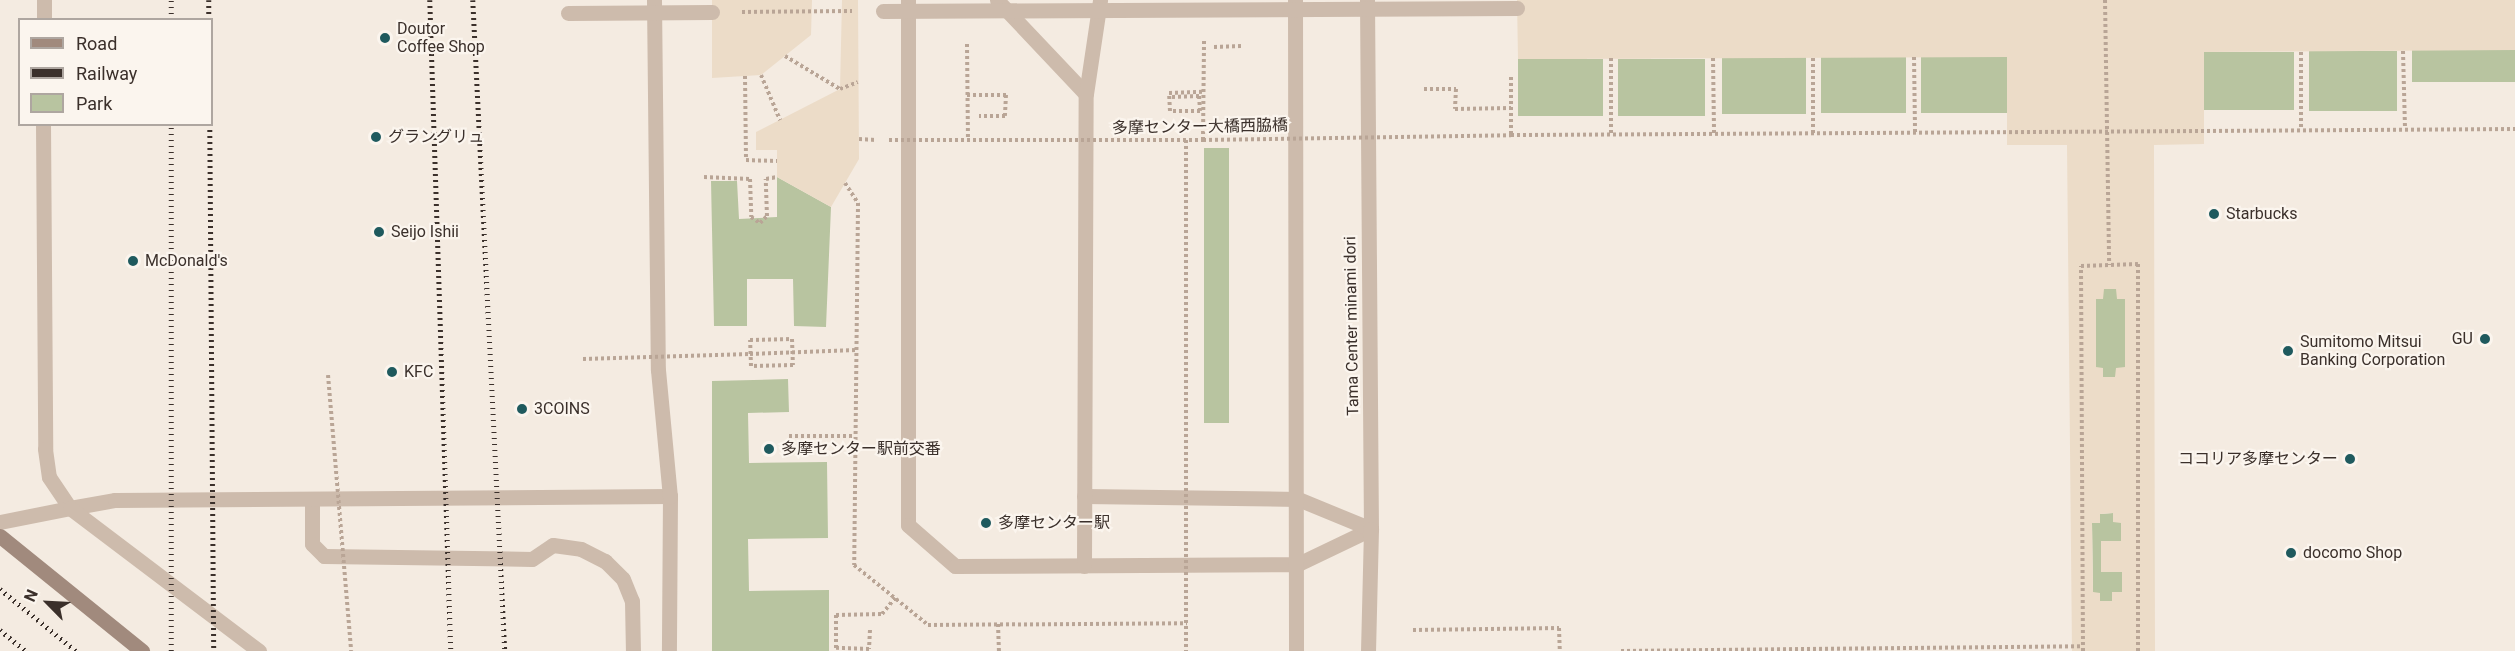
<!DOCTYPE html>
<meta charset="utf-8">
<style>
body{margin:0}
#map{position:relative;width:2515px;height:651px;overflow:hidden;background:#f4ebe1;font-family:Roboto,"Noto Sans JP",sans-serif}
div>[style]{position:absolute}
.green>*{inset:0;background:#b8c4a0;transform-origin:0 0}
.plaza>*{inset:0;background:#ecdcc8}
.path>*{height:4px;margin-top:-2px;transform-origin:0;background:repeating-linear-gradient(90deg,#b9a596 0 3px,transparent 0 6px)}
.service>*{height:15px;margin:-7.5px;padding:0 7.5px;transform-origin:7.5px;border-radius:7.5px;background:#cdbbac}
.minor>*{height:15px;margin:-7.5px;padding:0 7.5px;transform-origin:7.5px;border-radius:7.5px;background:#cdbbac}
.tertiary>*{height:15px;margin:-7.5px;padding:0 7.5px;transform-origin:7.5px;border-radius:7.5px;background:#cdbbac}
.secondary>*{height:15px;margin:-7.5px;padding:0 7.5px;transform-origin:7.5px;border-radius:7.5px;background:#a18a7d}
.rail>*{height:4.5px;margin-top:-2.25px;transform-origin:0;background:repeating-linear-gradient(90deg,#3b302b 0 1.5px,transparent 0 6px)}
.path-bridge>*{height:4px;margin-top:-2px;transform-origin:0;background:repeating-linear-gradient(90deg,#b9a596 0 3px,transparent 0 6px)}
.pedestrian-bridge>*{height:15px;margin:-7.5px;padding:0 7.5px;transform-origin:7.5px;border-radius:7.5px;background:#cdbbac}
.dots>*{width:16px;height:16px;translate:-50% -50%;box-sizing:border-box;border:3px solid #fbf5ee;border-radius:50%}
span{translate:-50% -50%;white-space:nowrap;text-align:center;line-height:1.15;-webkit-text-stroke:4.5px #fbf5ee;paint-order:stroke}
.poi-label{font-size:16px;color:#3b302b}
.left{translate:0 -50%;text-align:left}
.right{translate:-100% -50%;text-align:right}
.street-label{font-size:16px;color:#3b302b}
.legend{position:absolute;left:18px;top:18px;width:195px;height:108px;box-sizing:border-box;background:#fbf5ee;border:2px solid #aea6a0;margin:0;padding:8px 10px;list-style:none;font-size:18px;color:#3b302b}
.legend li{display:flex;align-items:center;gap:12px;height:30px}
.legend b{width:30px;border:2px solid #aea6a0}
.north{position:absolute;left:18px;top:573px;width:60px;height:60px;-webkit-text-stroke:4px #fbf5ee;paint-order:stroke;rotate:294deg;font-size:16px;font-weight:700;line-height:24px;text-align:center;color:#3b302b}
.north::after{content:'';display:block;margin:auto;width:21px;height:27px;background:#3b302b;clip-path:polygon(50% 0,100% 100%,50% 72%,0 100%)}
</style>
<div id="map">
<div class="green">
<i style="left:2515px;top:50px;width:32px;height:103px;rotate:90deg"></i>
<i style="left:2397px;top:51px;width:60px;height:88px;rotate:90deg"></i>
<i style="left:2204px;top:52px;width:90px;height:58px"></i>
<i style="left:2007px;top:56px;width:57px;height:86px;rotate:90deg"></i>
<i style="left:1806px;top:57px;width:57px;height:84px;rotate:90deg"></i>
<i style="left:1906px;top:57px;width:56px;height:85px;rotate:90deg"></i>
<i style="left:1518px;top:59px;width:85px;height:57px"></i>
<i style="left:1618px;top:59px;width:87px;height:57px"></i>
<i style="left:1204px;top:148px;width:25px;height:275px"></i>
<i style="clip-path:polygon(777px 177px,831px 207px,826px 327px,794px 326px,793px 279px,747px 279px,747px 326px,714px 326px,711px 181px,737px 181px,739px 219px,777px 217px)"></i>
<i style="clip-path:polygon(2103px 289px,2117px 289px,2117px 299px,2125px 299px,2125px 368px,2115px 377px,2103px 377px,2096px 368px,2096px 299px,2103px 298px)"></i>
<i style="clip-path:polygon(788px 379px,789px 412px,748px 413px,749px 463px,827px 462px,828px 538px,748px 539px,749px 591px,829px 590px,829px 651px,712px 651px,712px 381px)"></i>
<i style="clip-path:polygon(2113px 513px,2113px 522px,2121px 522px,2122px 541px,2102px 541px,2122px 572px,2122px 592px,2113px 601px,2099px 601px,2093px 592px,2092px 523px,2100px 523px,2100px 514px)"></i>
</div>
<div class="plaza">
<i style="clip-path:polygon(712px 0,812px 0,811px 35px,761px 75px,712px 78px)"></i>
<i style="clip-path:polygon(842px 0,858px 0,859px 159px,831px 207px,777px 177px,777px 150px,756px 150px,756px 132px,840px 89px)"></i>
<i style="clip-path:polygon(evenodd,1517px 0,2515px 0,2515px 50px,2204px 52px,2204px 144px,2154px 145px,2155px 651px,2072px 651px,2067px 145px,2007px 145px,2007px 57px,1518px 59px,1517px 0,2104px 289px,2116px 289px,2117px 299px,2125px 299px,2125px 367px,2116px 368px,2115px 377px,2103px 377px,2103px 368px,2096px 367px,2096px 299px,2103px 299px,2104px 289px,1517px 0,2113px 513px,2113px 522px,2121px 523px,2121px 541px,2101px 541px,2101px 572px,2122px 572px,2122px 592px,2112px 592px,2112px 601px,2100px 601px,2100px 593px,2093px 592px,2092px 523px,2100px 523px,2100px 514px,2113px 513px)"></i>
</div>
<div class="path">
<i style="left:2105px;top:0;width:265px;rotate:89.1deg"></i>
<i style="left:742px;top:12px;width:110px;rotate:-0.5deg"></i>
<i style="left:967px;top:44px;width:96px;rotate:89.4deg"></i>
<i style="left:1214px;top:47px;width:27px;rotate:-2deg"></i>
<i style="left:2403px;top:51px;width:78px;rotate:88.5deg"></i>
<i style="left:2301px;top:52px;width:78px;rotate:90deg"></i>
<i style="left:785px;top:56px;width:64px;rotate:31deg"></i>
<i style="left:840px;top:89px;width:19px;rotate:-21deg"></i>
<i style="left:1914px;top:57px;width:76px;rotate:89.2deg"></i>
<i style="left:1611px;top:58px;width:76px;rotate:90deg"></i>
<i style="left:1713px;top:58px;width:76px;rotate:89.2deg"></i>
<i style="left:1813px;top:58px;width:75px;rotate:90deg"></i>
<i style="left:761px;top:75px;width:49px;rotate:67.1deg"></i>
<i style="left:745px;top:76px;width:84px;rotate:89.3deg"></i>
<i style="left:746px;top:160px;width:31px;rotate:2deg"></i>
<i style="left:1511px;top:77px;width:58px;rotate:90deg"></i>
<i style="left:1511px;top:135px;width:1004px;rotate:-0.34deg"></i>
<i style="left:1424px;top:89px;width:32px"></i>
<i style="left:1456px;top:89px;width:20px;rotate:93deg"></i>
<i style="left:1455px;top:109px;width:56px;rotate:-1deg"></i>
<i style="left:967px;top:95px;width:39px"></i>
<i style="left:1006px;top:95px;width:21px;rotate:93deg"></i>
<i style="left:1005px;top:116px;width:26px;rotate:180deg"></i>
<i style="left:1172px;top:97px;width:27px;rotate:-2deg"></i>
<i style="left:1199px;top:96px;width:15px;rotate:86deg"></i>
<i style="left:1200px;top:111px;width:30px;rotate:180deg"></i>
<i style="left:1170px;top:111px;width:18px;rotate:-93deg"></i>
<i style="left:1169px;top:93px;width:34px;rotate:-2deg"></i>
<i style="left:859px;top:139px;width:17px;rotate:3deg"></i>
<i style="left:1203px;top:140px;width:99px;rotate:-89.4deg"></i>
<i style="left:704px;top:177px;width:46px;rotate:2.5deg"></i>
<i style="left:750px;top:179px;width:38px;rotate:88deg"></i>
<i style="left:751px;top:217px;width:11px;rotate:34deg"></i>
<i style="left:760px;top:223px;width:10px;rotate:-45deg"></i>
<i style="left:767px;top:216px;width:37px;rotate:-92deg"></i>
<i style="left:766px;top:179px;width:11px;rotate:-10deg"></i>
<i style="left:845px;top:183px;width:24px;rotate:57deg"></i>
<i style="left:858px;top:203px;width:362px;rotate:90.6deg"></i>
<i style="left:854px;top:565px;width:95px;rotate:39deg"></i>
<i style="left:928px;top:625px;width:259px;rotate:-0.4deg"></i>
<i style="left:792px;top:339px;width:26px;rotate:88deg"></i>
<i style="left:793px;top:365px;width:42px;rotate:178.6deg"></i>
<i style="left:751px;top:366px;width:26px;rotate:-92deg"></i>
<i style="left:750px;top:340px;width:42px;rotate:-1.4deg"></i>
<i style="left:750px;top:354px;width:106px;rotate:-2.2deg"></i>
<i style="left:789px;top:436px;width:66px"></i>
<i style="left:998px;top:624px;width:27px;rotate:88deg"></i>
<i style="left:870px;top:630px;width:19px;rotate:93deg"></i>
<i style="left:869px;top:649px;width:33px;rotate:-178deg"></i>
<i style="left:836px;top:648px;width:33px;rotate:-90deg"></i>
<i style="left:836px;top:615px;width:46px;rotate:-1.2deg"></i>
<i style="left:882px;top:614px;width:21px;rotate:-51deg"></i>
<i style="left:1413px;top:630px;width:146px;rotate:-0.8deg"></i>
<i style="left:1559px;top:628px;width:23px;rotate:88deg"></i>
<i style="left:1621px;top:651px;width:462px;rotate:-0.6deg"></i>
<i style="left:2083px;top:651px;width:385px;rotate:-90.3deg"></i>
<i style="left:2081px;top:266px;width:57px;rotate:-2deg"></i>
<i style="left:2138px;top:264px;width:387px;rotate:90deg"></i>
</div>
<div class="service">
<i style="left:908px;top:0;width:525px;rotate:90deg"></i>
<i style="left:908px;top:525px;width:62px;rotate:41.1deg"></i>
<i style="left:955px;top:566px;width:343px;rotate:-0.3deg"></i>
<i style="left:1298px;top:564px;width:81px;rotate:-25.6deg"></i>
<i style="left:997px;top:0;width:129px;rotate:46.6deg"></i>
<i style="left:1084px;top:496px;width:214px;rotate:0.8deg"></i>
<i style="left:1298px;top:499px;width:79px;rotate:22.3deg"></i>
<i style="left:312px;top:499px;width:45px;rotate:90deg"></i>
<i style="left:312px;top:544px;width:17px;rotate:45deg"></i>
<i style="left:324px;top:556px;width:208px;rotate:0.8deg"></i>
<i style="left:532px;top:559px;width:25px;rotate:-34deg"></i>
<i style="left:553px;top:545px;width:28px;rotate:8deg"></i>
<i style="left:581px;top:549px;width:27px;rotate:27deg"></i>
<i style="left:605px;top:561px;width:25px;rotate:45deg"></i>
<i style="left:623px;top:579px;width:24px;rotate:68deg"></i>
<i style="left:632px;top:601px;width:50px;rotate:88.9deg"></i>
<i style="left:1084px;top:566px;width:472px;rotate:-89.8deg"></i>
<i style="left:1086px;top:94px;width:95px;rotate:-81.5deg"></i>
</div>
<div class="minor">
<i style="left:44px;top:20px;width:20px;rotate:-90deg"></i>
<i style="left:43px;top:124px;width:325px;rotate:89.6deg"></i>
<i style="left:45px;top:449px;width:28px;rotate:82deg"></i>
<i style="left:49px;top:477px;width:37px;rotate:56deg"></i>
<i style="left:70px;top:508px;width:46px;rotate:-10.1deg"></i>
<i style="left:115px;top:500px;width:555px;rotate:-0.41deg"></i>
<i style="left:670px;top:496px;width:155px;rotate:90.4deg"></i>
<i style="left:0;top:522px;width:71px;rotate:-11.3deg"></i>
<i style="left:70px;top:508px;width:237px;rotate:37.1deg"></i>
</div>
<div class="tertiary">
<i style="left:654px;top:0;width:370px;rotate:89.4deg"></i>
<i style="left:658px;top:370px;width:127px;rotate:84.6deg"></i>
<i style="left:1295px;top:0;width:651px;rotate:89.91deg"></i>
<i style="left:1367px;top:0;width:529px;rotate:89.57deg"></i>
<i style="left:1371px;top:529px;width:122px;rotate:91.4deg"></i>
</div>
<div class="secondary">
<i style="left:0;top:536px;width:183px;rotate:39deg"></i>
</div>
<div class="rail">
<i style="left:209px;top:0;width:20px;rotate:90deg"></i>
<i style="left:430px;top:0;width:651px;rotate:88.15deg"></i>
<i style="left:473px;top:0;width:652px;rotate:87.19deg"></i>
<i style="left:171px;top:20px;width:20px;rotate:-90deg"></i>
<i style="left:210px;top:124px;width:527px;rotate:89.57deg"></i>
<i style="left:0;top:589px;width:98px;rotate:39.2deg"></i>
<i style="left:0;top:630px;width:33px;rotate:39deg"></i>
<i style="left:171px;top:651px;width:527px;rotate:-90deg"></i>
</div>
<div class="path-bridge">
<i style="left:889px;top:140px;width:314px"></i>
<i style="left:1203px;top:140px;width:308px;rotate:-0.9deg"></i>
<i style="left:1186px;top:140px;width:511px;rotate:90deg"></i>
<i style="left:583px;top:359px;width:167px;rotate:-1.7deg"></i>
<i style="left:328px;top:375px;width:277px;rotate:85.2deg"></i>
</div>
<div class="pedestrian-bridge">
<i style="left:883px;top:11px;width:634px;rotate:-0.27deg"></i>
<i style="left:568px;top:13px;width:144px;rotate:-0.4deg"></i>
</div>
<div class="dots">
<i style="left:385px;top:38px;background:#1f5a5e"></i>
<i style="left:376px;top:137px;background:#1f5a5e"></i>
<i style="left:2214px;top:214px;background:#1f5a5e"></i>
<i style="left:379px;top:232px;background:#1f5a5e"></i>
<i style="left:133px;top:261px;background:#1f5a5e"></i>
<i style="left:2485px;top:339px;background:#1f5a5e"></i>
<i style="left:2288px;top:351px;background:#1f5a5e"></i>
<i style="left:392px;top:372px;background:#1f5a5e"></i>
<i style="left:522px;top:409px;background:#1f5a5e"></i>
<i style="left:769px;top:449px;background:#1f5a5e"></i>
<i style="left:2350px;top:459px;background:#1f5a5e"></i>
<i style="left:986px;top:523px;background:#1f5a5e"></i>
<i style="left:2291px;top:553px;background:#1f5a5e"></i>
</div>
<div class="poi-label">
<span class="left" style="left:397px;top:38px">Doutor<br>Coffee Shop</span>
<span class="left" style="left:388px;top:137px">グラングリュ</span>
<span class="left" style="left:2226px;top:214px">Starbucks</span>
<span class="left" style="left:391px;top:232px">Seijo Ishii</span>
<span class="left" style="left:145px;top:261px">McDonald's</span>
<span class="right" style="left:2473px;top:339px">GU</span>
<span class="left" style="left:2300px;top:351px">Sumitomo Mitsui<br>Banking Corporation</span>
<span class="left" style="left:404px;top:372px">KFC</span>
<span class="left" style="left:534px;top:409px">3COINS</span>
<span class="left" style="left:781px;top:449px">多摩センター駅前交番</span>
<span class="right" style="left:2338px;top:459px">ココリア多摩センター</span>
<span class="left" style="left:998px;top:523px">多摩センター駅</span>
<span class="left" style="left:2303px;top:553px">docomo Shop</span>
</div>
<div class="street-label">
<span style="left:1200px;top:127px;rotate:-1deg">多摩センター大橋西脇橋</span>
<span style="left:1352px;top:326px;rotate:-91deg">Tama Center minami dori</span>
</div>
<ul class="legend">
<li><b style="height:8px;background:#a18a7d"></b>Road</li>
<li><b style="height:8px;background:#3b302b"></b>Railway</li>
<li><b style="height:16px;background:#b8c4a0"></b>Park</li>
</ul>
<div class="north">N</div>
</div>
